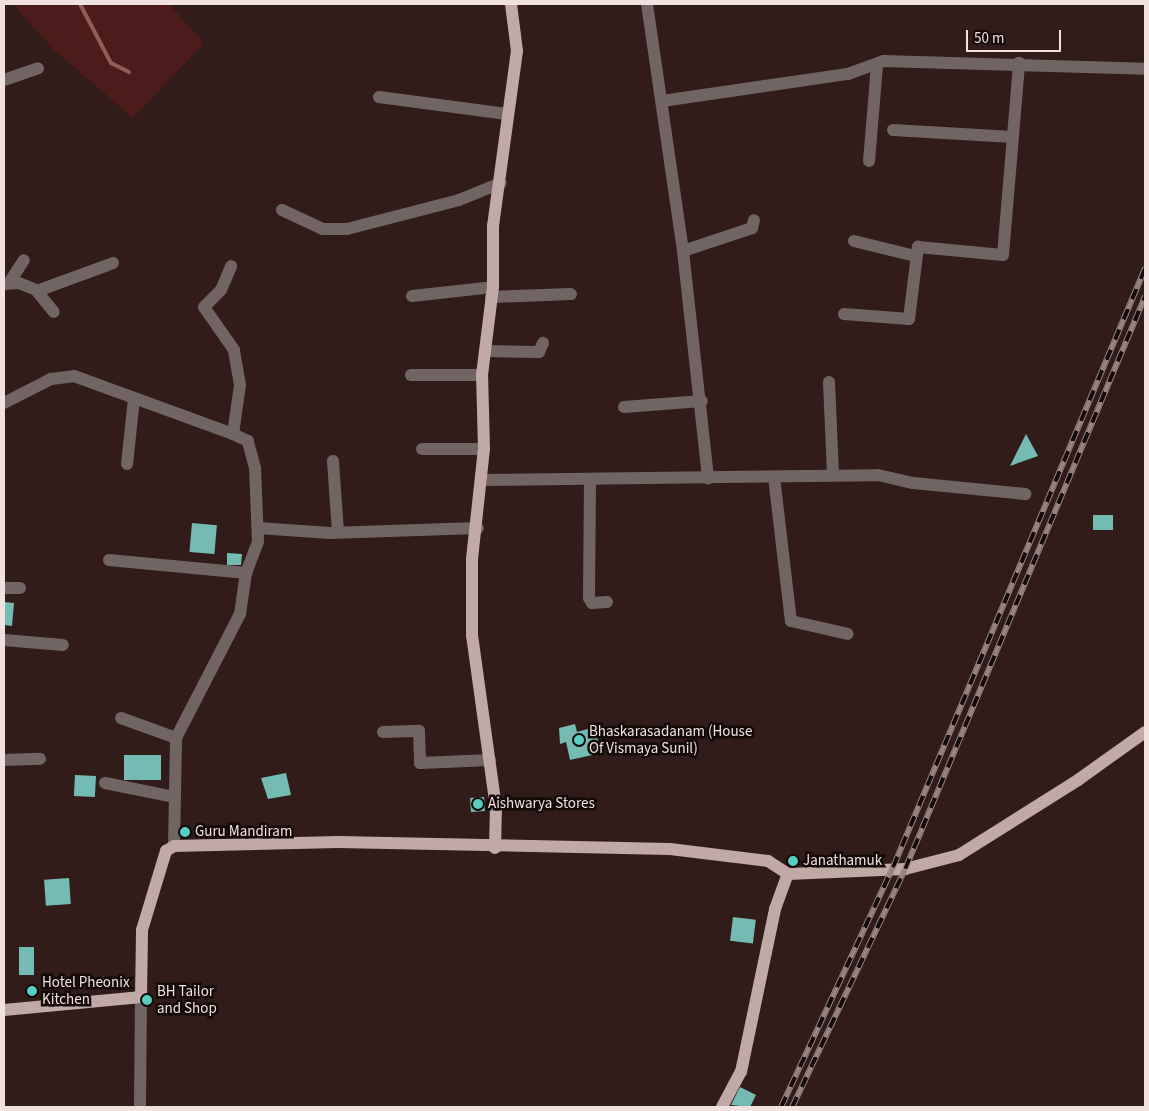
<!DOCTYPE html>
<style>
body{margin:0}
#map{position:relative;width:1149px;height:1111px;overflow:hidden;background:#311c1a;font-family:"Source Sans 3",sans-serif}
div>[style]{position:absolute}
.green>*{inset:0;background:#4c1c1a}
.stream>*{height:4px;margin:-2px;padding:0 2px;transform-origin:2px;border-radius:2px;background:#935c57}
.building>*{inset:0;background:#73bbb3;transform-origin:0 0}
.minor>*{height:12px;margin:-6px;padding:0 6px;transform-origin:6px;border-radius:6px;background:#716564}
.major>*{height:12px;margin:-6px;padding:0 6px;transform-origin:6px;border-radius:6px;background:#c1a9a6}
.rail>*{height:5.5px;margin-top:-2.75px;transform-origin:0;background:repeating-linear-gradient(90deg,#130908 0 11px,#968482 0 22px);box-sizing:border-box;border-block:1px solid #968482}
.dots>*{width:14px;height:14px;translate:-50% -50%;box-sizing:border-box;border:2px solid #130908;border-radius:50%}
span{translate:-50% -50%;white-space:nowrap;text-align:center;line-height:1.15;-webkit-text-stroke:5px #130908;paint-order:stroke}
.poi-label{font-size:15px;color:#f1e1df}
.left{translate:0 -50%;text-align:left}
.frame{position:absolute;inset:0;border:5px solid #f1e1df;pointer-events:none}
.scale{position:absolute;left:966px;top:30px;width:95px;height:22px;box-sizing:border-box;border:2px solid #f1e1df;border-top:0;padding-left:6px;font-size:15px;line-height:18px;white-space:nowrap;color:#f1e1df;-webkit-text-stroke:4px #130908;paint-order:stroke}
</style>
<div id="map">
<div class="green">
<i style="clip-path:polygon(13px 4px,169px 4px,204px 43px,133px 118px,53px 49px)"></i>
</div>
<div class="stream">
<i style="left:80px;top:4px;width:67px;rotate:62.3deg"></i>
<i style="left:111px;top:63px;width:20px;rotate:27deg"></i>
</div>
<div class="building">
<i style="clip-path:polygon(1026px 434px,1038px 456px,1010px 466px)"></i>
<i style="left:1113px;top:515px;width:15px;height:20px;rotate:90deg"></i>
<i style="left:192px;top:523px;width:25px;height:29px;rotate:5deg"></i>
<i style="clip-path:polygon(227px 553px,242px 554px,241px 565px,227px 565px)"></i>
<i style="clip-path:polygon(4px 602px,14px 603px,12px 626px,4px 625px)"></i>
<i style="clip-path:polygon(575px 724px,577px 732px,595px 727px,601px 753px,570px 760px,566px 742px,560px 744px,559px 728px)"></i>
<i style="left:124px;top:755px;width:37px;height:25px"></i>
<i style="clip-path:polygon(286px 773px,291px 795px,268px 799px,261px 778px)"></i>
<i style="left:75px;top:775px;width:21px;height:21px;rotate:3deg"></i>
<i style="left:484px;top:797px;width:14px;height:14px;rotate:86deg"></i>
<i style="left:179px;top:828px;width:10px;height:9px"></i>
<i style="left:69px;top:878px;width:26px;height:25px;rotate:86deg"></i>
<i style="left:733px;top:917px;width:23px;height:24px;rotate:7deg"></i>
<i style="left:19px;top:947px;width:15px;height:28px"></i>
<i style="clip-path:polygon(740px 1087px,756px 1095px,750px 1107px,731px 1105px)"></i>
</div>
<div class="minor">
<i style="left:647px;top:4px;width:250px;rotate:81.7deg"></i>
<i style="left:683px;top:251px;width:229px;rotate:83.7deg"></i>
<i style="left:4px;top:80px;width:36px;rotate:-19deg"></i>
<i style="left:379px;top:97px;width:129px;rotate:7.6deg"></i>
<i style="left:662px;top:101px;width:188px;rotate:-8.3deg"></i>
<i style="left:848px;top:74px;width:37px;rotate:-20deg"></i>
<i style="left:883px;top:61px;width:262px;rotate:1.7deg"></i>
<i style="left:893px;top:130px;width:120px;rotate:3.3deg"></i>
<i style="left:869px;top:161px;width:96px;rotate:-85.2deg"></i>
<i style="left:282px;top:210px;width:45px;rotate:24.9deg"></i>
<i style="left:323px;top:229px;width:24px"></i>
<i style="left:347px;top:229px;width:116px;rotate:-14.5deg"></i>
<i style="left:459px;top:200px;width:45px;rotate:-22deg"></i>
<i style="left:854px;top:241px;width:63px;rotate:13.8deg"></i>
<i style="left:683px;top:251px;width:73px;rotate:-18.4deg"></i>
<i style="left:752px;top:228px;width:8px;rotate:-76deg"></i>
<i style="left:9px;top:283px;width:27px;rotate:-57deg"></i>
<i style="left:4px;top:284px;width:15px;rotate:-4deg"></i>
<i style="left:19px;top:283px;width:18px;rotate:22deg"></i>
<i style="left:36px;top:290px;width:28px;rotate:51deg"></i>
<i style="left:37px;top:291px;width:81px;rotate:-20.2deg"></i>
<i style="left:412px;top:296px;width:81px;rotate:-6.3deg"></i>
<i style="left:491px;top:297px;width:80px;rotate:-2.1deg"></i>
<i style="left:844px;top:314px;width:65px;rotate:4.4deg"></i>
<i style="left:909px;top:319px;width:73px;rotate:-82.9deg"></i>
<i style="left:918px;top:247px;width:85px;rotate:5.4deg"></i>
<i style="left:1003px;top:255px;width:193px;rotate:-85.2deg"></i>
<i style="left:485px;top:351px;width:54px;rotate:1.1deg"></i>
<i style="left:539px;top:352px;width:10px;rotate:-66deg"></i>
<i style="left:411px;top:375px;width:71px"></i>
<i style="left:829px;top:382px;width:93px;rotate:87.5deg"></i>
<i style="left:4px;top:403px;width:53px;rotate:-27.1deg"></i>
<i style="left:51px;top:379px;width:23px;rotate:-7deg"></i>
<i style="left:74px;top:376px;width:169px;rotate:20deg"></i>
<i style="left:624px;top:407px;width:78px;rotate:-4.4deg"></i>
<i style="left:422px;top:449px;width:62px"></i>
<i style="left:333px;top:461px;width:71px;rotate:86deg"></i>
<i style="left:127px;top:464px;width:66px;rotate:-83.9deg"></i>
<i style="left:774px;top:477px;width:145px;rotate:83.3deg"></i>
<i style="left:791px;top:621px;width:58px;rotate:12.8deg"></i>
<i style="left:481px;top:480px;width:397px;rotate:-0.7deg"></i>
<i style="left:878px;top:475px;width:36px;rotate:13deg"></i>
<i style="left:913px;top:483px;width:113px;rotate:5.6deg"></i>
<i style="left:590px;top:481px;width:117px;rotate:90.5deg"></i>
<i style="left:589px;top:598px;width:6px;rotate:59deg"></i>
<i style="left:592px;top:603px;width:15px;rotate:-4deg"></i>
<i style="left:258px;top:528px;width:72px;rotate:4deg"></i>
<i style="left:330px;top:533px;width:148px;rotate:-1.9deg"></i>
<i style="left:109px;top:560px;width:138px;rotate:5.4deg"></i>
<i style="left:4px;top:588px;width:16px"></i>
<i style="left:4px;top:640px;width:59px;rotate:4.8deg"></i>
<i style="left:121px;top:718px;width:59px;rotate:20deg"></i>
<i style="left:383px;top:732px;width:36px;rotate:-2deg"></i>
<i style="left:419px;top:731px;width:32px;rotate:88deg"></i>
<i style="left:420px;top:763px;width:70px;rotate:-2.5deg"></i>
<i style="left:4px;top:760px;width:36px;rotate:-2deg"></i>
<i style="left:105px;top:783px;width:70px;rotate:11.5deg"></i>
<i style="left:174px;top:846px;width:108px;rotate:-88.9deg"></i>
<i style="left:176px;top:738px;width:140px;rotate:-62.7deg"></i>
<i style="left:240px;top:614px;width:41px;rotate:-81.7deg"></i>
<i style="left:246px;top:573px;width:33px;rotate:-69deg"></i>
<i style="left:258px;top:542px;width:74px;rotate:-92.3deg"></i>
<i style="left:255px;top:468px;width:28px;rotate:-105deg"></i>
<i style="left:248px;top:441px;width:17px;rotate:-155deg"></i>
<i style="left:233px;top:434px;width:49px;rotate:-81.9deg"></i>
<i style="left:240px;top:385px;width:36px;rotate:-100deg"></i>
<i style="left:234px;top:350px;width:52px;rotate:-124.9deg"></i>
<i style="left:204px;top:307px;width:24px;rotate:-45deg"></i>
<i style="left:221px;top:290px;width:26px;rotate:-67deg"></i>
<i style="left:140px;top:1107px;width:110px;rotate:-89.5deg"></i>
</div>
<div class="major">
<i style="left:495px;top:848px;width:40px;rotate:-88.6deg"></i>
<i style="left:496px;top:808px;width:174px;rotate:-97.9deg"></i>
<i style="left:472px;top:636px;width:77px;rotate:-90deg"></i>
<i style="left:472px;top:559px;width:111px;rotate:-83.8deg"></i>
<i style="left:484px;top:449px;width:74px;rotate:-91.5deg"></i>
<i style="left:482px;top:375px;width:89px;rotate:-82.9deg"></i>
<i style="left:493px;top:287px;width:61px;rotate:-90deg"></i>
<i style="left:493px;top:226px;width:177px;rotate:-82.2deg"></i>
<i style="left:517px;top:51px;width:47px;rotate:-97.3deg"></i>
<i style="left:4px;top:1010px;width:138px;rotate:-5.4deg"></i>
<i style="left:141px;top:997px;width:67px;rotate:-89.1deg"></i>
<i style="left:142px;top:930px;width:83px;rotate:-73.1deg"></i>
<i style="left:166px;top:851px;width:9px;rotate:-32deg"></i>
<i style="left:174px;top:846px;width:164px;rotate:-1.4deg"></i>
<i style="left:338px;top:842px;width:332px;rotate:1.2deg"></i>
<i style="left:670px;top:849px;width:99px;rotate:7deg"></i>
<i style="left:768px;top:861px;width:24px;rotate:33deg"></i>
<i style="left:722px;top:1107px;width:40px;rotate:-62deg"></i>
<i style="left:741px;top:1072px;width:167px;rotate:-78.2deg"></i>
<i style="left:775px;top:909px;width:37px;rotate:-70deg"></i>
<i style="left:788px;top:874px;width:117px;rotate:-2.4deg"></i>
<i style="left:905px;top:869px;width:56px;rotate:-14.5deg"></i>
<i style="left:959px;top:855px;width:141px;rotate:-32.2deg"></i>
<i style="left:1078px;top:780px;width:82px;rotate:-35.6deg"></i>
</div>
<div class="rail">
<i style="left:781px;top:1107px;width:265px;rotate:-65deg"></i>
<i style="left:893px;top:867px;width:650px;rotate:-67.18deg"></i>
<i style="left:792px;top:1107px;width:263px;rotate:-64.6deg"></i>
<i style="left:905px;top:869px;width:621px;rotate:-67.27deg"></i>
</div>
<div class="dots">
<i style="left:579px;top:740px;background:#57cec2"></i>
<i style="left:478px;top:804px;background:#57cec2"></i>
<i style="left:185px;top:832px;background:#57cec2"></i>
<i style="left:793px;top:861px;background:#57cec2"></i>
<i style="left:32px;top:991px;background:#57cec2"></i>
<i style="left:147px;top:1000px;background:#57cec2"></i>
</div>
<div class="poi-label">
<span class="left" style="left:589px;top:740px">Bhaskarasadanam (House<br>Of Vismaya Sunil)</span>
<span class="left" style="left:488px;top:804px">Aishwarya Stores</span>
<span class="left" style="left:195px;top:832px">Guru Mandiram</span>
<span class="left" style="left:803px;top:861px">Janathamuk</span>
<span class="left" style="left:42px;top:991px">Hotel Pheonix<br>Kitchen</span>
<span class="left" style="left:157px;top:1000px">BH Tailor<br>and Shop</span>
</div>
<div class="frame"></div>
<div class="scale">50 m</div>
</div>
